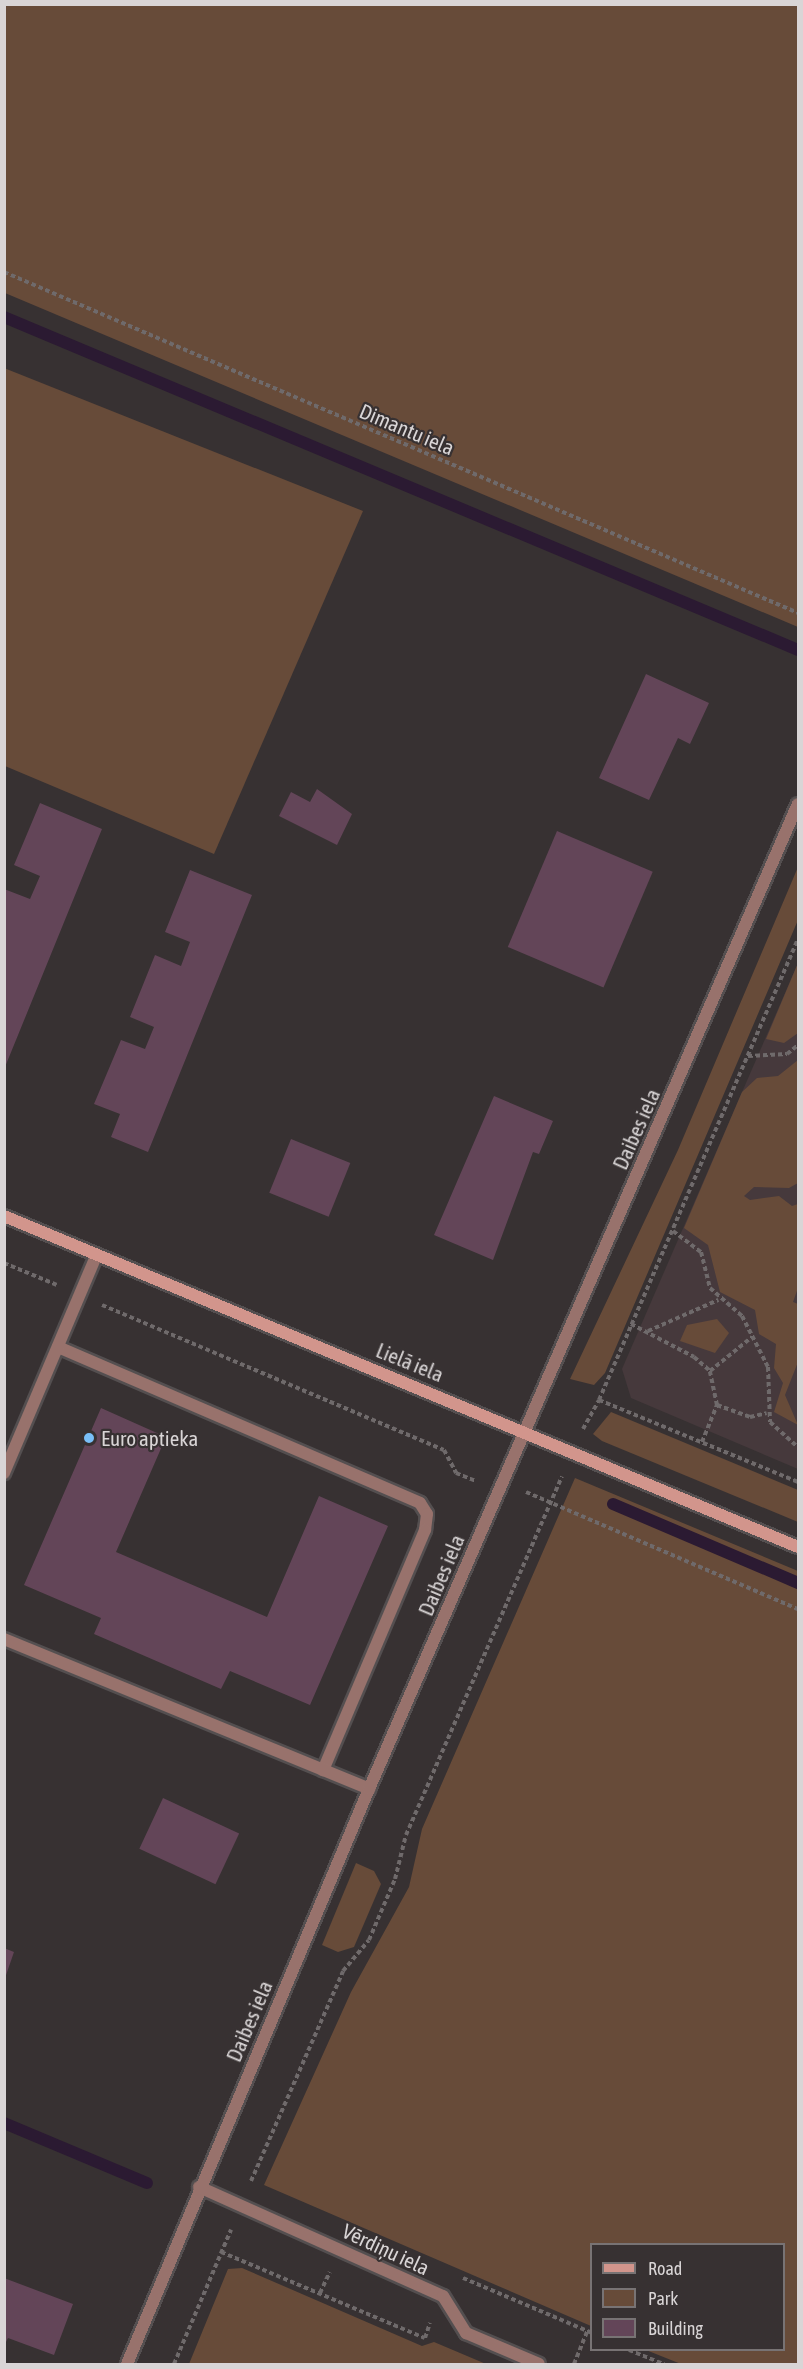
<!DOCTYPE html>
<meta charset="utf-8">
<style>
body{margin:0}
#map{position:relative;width:803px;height:2369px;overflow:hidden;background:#373132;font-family:"Asap Condensed",sans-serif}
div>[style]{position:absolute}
.built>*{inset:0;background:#46393c}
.green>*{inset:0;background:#674b39}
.stream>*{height:12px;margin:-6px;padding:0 6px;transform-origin:6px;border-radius:6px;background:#2b1a32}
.building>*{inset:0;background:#634558;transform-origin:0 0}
.path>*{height:4px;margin-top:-2px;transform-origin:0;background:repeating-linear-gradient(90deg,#6f6a6b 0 4.5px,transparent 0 7.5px)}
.roads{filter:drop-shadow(2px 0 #544f50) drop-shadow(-2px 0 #544f50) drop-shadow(0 2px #544f50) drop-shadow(0 -2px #544f50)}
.lane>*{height:12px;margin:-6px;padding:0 6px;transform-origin:6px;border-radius:6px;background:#98726c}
.street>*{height:12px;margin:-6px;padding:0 6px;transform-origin:6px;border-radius:6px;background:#98726c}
.secondary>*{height:12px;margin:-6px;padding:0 6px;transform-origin:6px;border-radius:6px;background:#d2958c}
.dots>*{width:16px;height:16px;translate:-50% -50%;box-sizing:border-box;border:3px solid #373132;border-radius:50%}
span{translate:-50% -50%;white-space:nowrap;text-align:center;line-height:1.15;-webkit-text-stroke:4.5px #373132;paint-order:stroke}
.street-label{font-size:21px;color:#d9d5d6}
.poi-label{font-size:21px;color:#d9d5d6}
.left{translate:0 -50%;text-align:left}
.frame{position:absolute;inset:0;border:6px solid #d9d5d6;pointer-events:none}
.legend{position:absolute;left:590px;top:2243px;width:195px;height:108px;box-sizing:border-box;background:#373132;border:2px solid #787374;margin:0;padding:8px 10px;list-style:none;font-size:18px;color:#d9d5d6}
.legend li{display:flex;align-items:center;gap:12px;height:30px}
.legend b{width:30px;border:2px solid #787374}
</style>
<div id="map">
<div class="built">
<i style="clip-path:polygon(798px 963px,798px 1469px,631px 1398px,622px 1369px)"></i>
</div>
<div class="green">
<i style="clip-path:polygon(4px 5px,798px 5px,798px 627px,5px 293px)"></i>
<i style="clip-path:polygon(4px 368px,363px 511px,214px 854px,5px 766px)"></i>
<i style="clip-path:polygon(798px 867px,798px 920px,605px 1373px,594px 1385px,570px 1379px,678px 1150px)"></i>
<i style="clip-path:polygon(798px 963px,798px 1033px,784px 1043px,766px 1039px)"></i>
<i style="clip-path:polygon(798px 1060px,798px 1183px,789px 1188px,754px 1187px,744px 1196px,750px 1200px,779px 1196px,792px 1206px,798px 1204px,798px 1288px,793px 1302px,798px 1304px,798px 1362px,785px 1395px,798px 1425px,774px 1412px,783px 1383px,774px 1368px,776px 1344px,759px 1334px,755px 1310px,720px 1292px,708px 1245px,684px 1228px,742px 1092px,757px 1078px,778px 1076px)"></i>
<i style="clip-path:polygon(717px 1319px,729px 1333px,715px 1353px,680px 1341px,687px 1325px)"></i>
<i style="clip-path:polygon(611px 1412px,798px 1490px,798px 1522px,602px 1441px,593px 1434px)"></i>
<i style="clip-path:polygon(575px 1478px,798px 1571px,798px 2364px,681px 2364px,646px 2350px,784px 2350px,784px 2244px,592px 2244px,591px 2326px,264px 2185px,351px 1992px,409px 1887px,422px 1829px)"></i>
<i style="clip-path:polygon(356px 1863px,374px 1871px,381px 1884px,354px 1947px,338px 1952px,322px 1945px)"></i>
<i style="clip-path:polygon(242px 2268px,422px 2346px,434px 2342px,486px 2364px,189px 2364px,228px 2269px)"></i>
</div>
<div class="stream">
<i style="left:4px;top:317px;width:861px;rotate:22.75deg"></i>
<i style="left:613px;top:1504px;width:201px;rotate:23.1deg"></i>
<i style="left:4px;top:2123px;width:155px;rotate:22.8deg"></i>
</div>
<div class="building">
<i style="clip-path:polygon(646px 674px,709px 703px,690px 744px,678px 738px,649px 800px,599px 778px)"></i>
<i style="clip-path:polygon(317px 789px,352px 814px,337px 845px,279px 816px,291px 792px,310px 802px)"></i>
<i style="clip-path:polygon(40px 803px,102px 829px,5px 1067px,4px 889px,30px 899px,40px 876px,14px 865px)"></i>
<i style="left:557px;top:831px;width:104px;height:126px;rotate:23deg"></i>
<i style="clip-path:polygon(190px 870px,252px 895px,148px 1152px,111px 1137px,120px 1114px,94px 1104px,121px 1040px,145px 1049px,154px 1027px,130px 1017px,155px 955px,181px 966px,190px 942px,165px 932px)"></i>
<i style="clip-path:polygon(494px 1096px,553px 1121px,539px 1154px,533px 1152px,493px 1260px,434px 1235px)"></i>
<i style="left:291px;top:1139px;width:64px;height:58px;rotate:22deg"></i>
<i style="clip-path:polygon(101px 1408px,166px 1437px,116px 1552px,267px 1617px,319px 1496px,388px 1526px,310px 1705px,230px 1671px,221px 1689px,94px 1634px,101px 1618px,24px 1585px)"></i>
<i style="left:163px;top:1798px;width:84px;height:56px;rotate:25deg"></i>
<i style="clip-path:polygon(4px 1948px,14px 1952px,5px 1978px,4px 1978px)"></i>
<i style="clip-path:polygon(4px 2278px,73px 2304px,54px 2355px,8px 2338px,4px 2346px)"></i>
</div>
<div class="path">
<i style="left:4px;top:272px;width:864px;rotate:23.24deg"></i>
<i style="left:748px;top:1056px;width:39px;rotate:-3deg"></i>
<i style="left:787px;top:1054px;width:14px;rotate:-39deg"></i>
<i style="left:673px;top:1231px;width:35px;rotate:37deg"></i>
<i style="left:701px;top:1252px;width:37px;rotate:76deg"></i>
<i style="left:710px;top:1288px;width:43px;rotate:41.2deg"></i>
<i style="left:742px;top:1316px;width:57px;rotate:63deg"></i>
<i style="left:768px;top:1367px;width:55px;rotate:87.9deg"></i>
<i style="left:770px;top:1422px;width:38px;rotate:42deg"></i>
<i style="left:4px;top:1263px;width:57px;rotate:22.5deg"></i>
<i style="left:102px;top:1305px;width:371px;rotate:23deg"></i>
<i style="left:444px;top:1450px;width:26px;rotate:62deg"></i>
<i style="left:456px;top:1473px;width:22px;rotate:22deg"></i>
<i style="left:631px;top:1324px;width:71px;rotate:27.6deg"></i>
<i style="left:694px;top:1357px;width:21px;rotate:41deg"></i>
<i style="left:648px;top:1331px;width:77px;rotate:-23.9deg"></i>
<i style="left:599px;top:1400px;width:502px;rotate:-66.65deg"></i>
<i style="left:717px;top:1405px;width:35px;rotate:20deg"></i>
<i style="left:750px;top:1417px;width:17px;rotate:-13deg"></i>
<i style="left:583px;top:1429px;width:33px;rotate:-61deg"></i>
<i style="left:599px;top:1400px;width:215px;rotate:22.4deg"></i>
<i style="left:702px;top:1442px;width:40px;rotate:-68deg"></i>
<i style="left:717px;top:1405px;width:35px;rotate:-102deg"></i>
<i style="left:710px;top:1371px;width:54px;rotate:-39deg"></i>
<i style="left:526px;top:1492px;width:296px;rotate:23.3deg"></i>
<i style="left:251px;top:2181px;width:229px;rotate:-66.3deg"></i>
<i style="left:343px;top:1971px;width:40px;rotate:-50deg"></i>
<i style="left:369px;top:1940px;width:66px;rotate:-66.9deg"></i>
<i style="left:395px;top:1879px;width:45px;rotate:-76deg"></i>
<i style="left:406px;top:1835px;width:391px;rotate:-66.5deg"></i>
<i style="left:221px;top:2252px;width:221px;rotate:22.9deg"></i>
<i style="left:425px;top:2338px;width:16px;rotate:-72deg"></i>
<i style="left:463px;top:2278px;width:140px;rotate:23.1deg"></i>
<i style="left:320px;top:2293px;width:23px;rotate:-65deg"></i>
<i style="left:629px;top:2350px;width:38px;rotate:22deg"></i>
<i style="left:174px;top:2364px;width:146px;rotate:-67deg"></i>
<i style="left:574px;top:2364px;width:35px;rotate:-68deg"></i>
</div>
<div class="roads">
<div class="lane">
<i style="left:58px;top:1347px;width:394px;rotate:23.3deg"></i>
<i style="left:420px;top:1503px;width:13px;rotate:58deg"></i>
<i style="left:427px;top:1514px;width:16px;rotate:97deg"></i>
<i style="left:425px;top:1530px;width:261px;rotate:113deg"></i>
<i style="left:4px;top:1473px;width:236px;rotate:-67deg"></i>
<i style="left:4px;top:1639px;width:395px;rotate:22.3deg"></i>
</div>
<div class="street">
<i style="left:199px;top:2187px;width:267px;rotate:24.1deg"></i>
<i style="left:443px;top:2296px;width:44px;rotate:58.1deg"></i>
<i style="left:466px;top:2333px;width:79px;rotate:23deg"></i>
<i style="left:127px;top:2364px;width:624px;rotate:-67.18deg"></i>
<i style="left:369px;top:1789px;width:1074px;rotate:-66.47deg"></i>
</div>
<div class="secondary">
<i style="left:4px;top:1216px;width:860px;rotate:22.63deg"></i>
</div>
</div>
<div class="dots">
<i style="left:89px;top:1438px;background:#79bff8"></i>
</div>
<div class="street-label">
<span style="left:407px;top:429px;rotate:23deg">Dimantu iela</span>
<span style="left:636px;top:1129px;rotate:-66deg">Daibes iela</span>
<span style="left:410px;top:1362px;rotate:22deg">Lielā iela</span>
<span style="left:441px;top:1575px;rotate:-67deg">Daibes iela</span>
<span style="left:249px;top:2021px;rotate:-67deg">Daibes iela</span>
<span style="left:386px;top:2249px;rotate:25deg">Vērdiņu iela</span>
</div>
<div class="poi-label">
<span class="left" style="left:101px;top:1438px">Euro aptieka</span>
</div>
<div class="frame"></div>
<ul class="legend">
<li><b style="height:8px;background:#d2958c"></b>Road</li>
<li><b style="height:16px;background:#674b39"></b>Park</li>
<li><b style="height:16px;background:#634558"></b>Building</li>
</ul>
</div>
